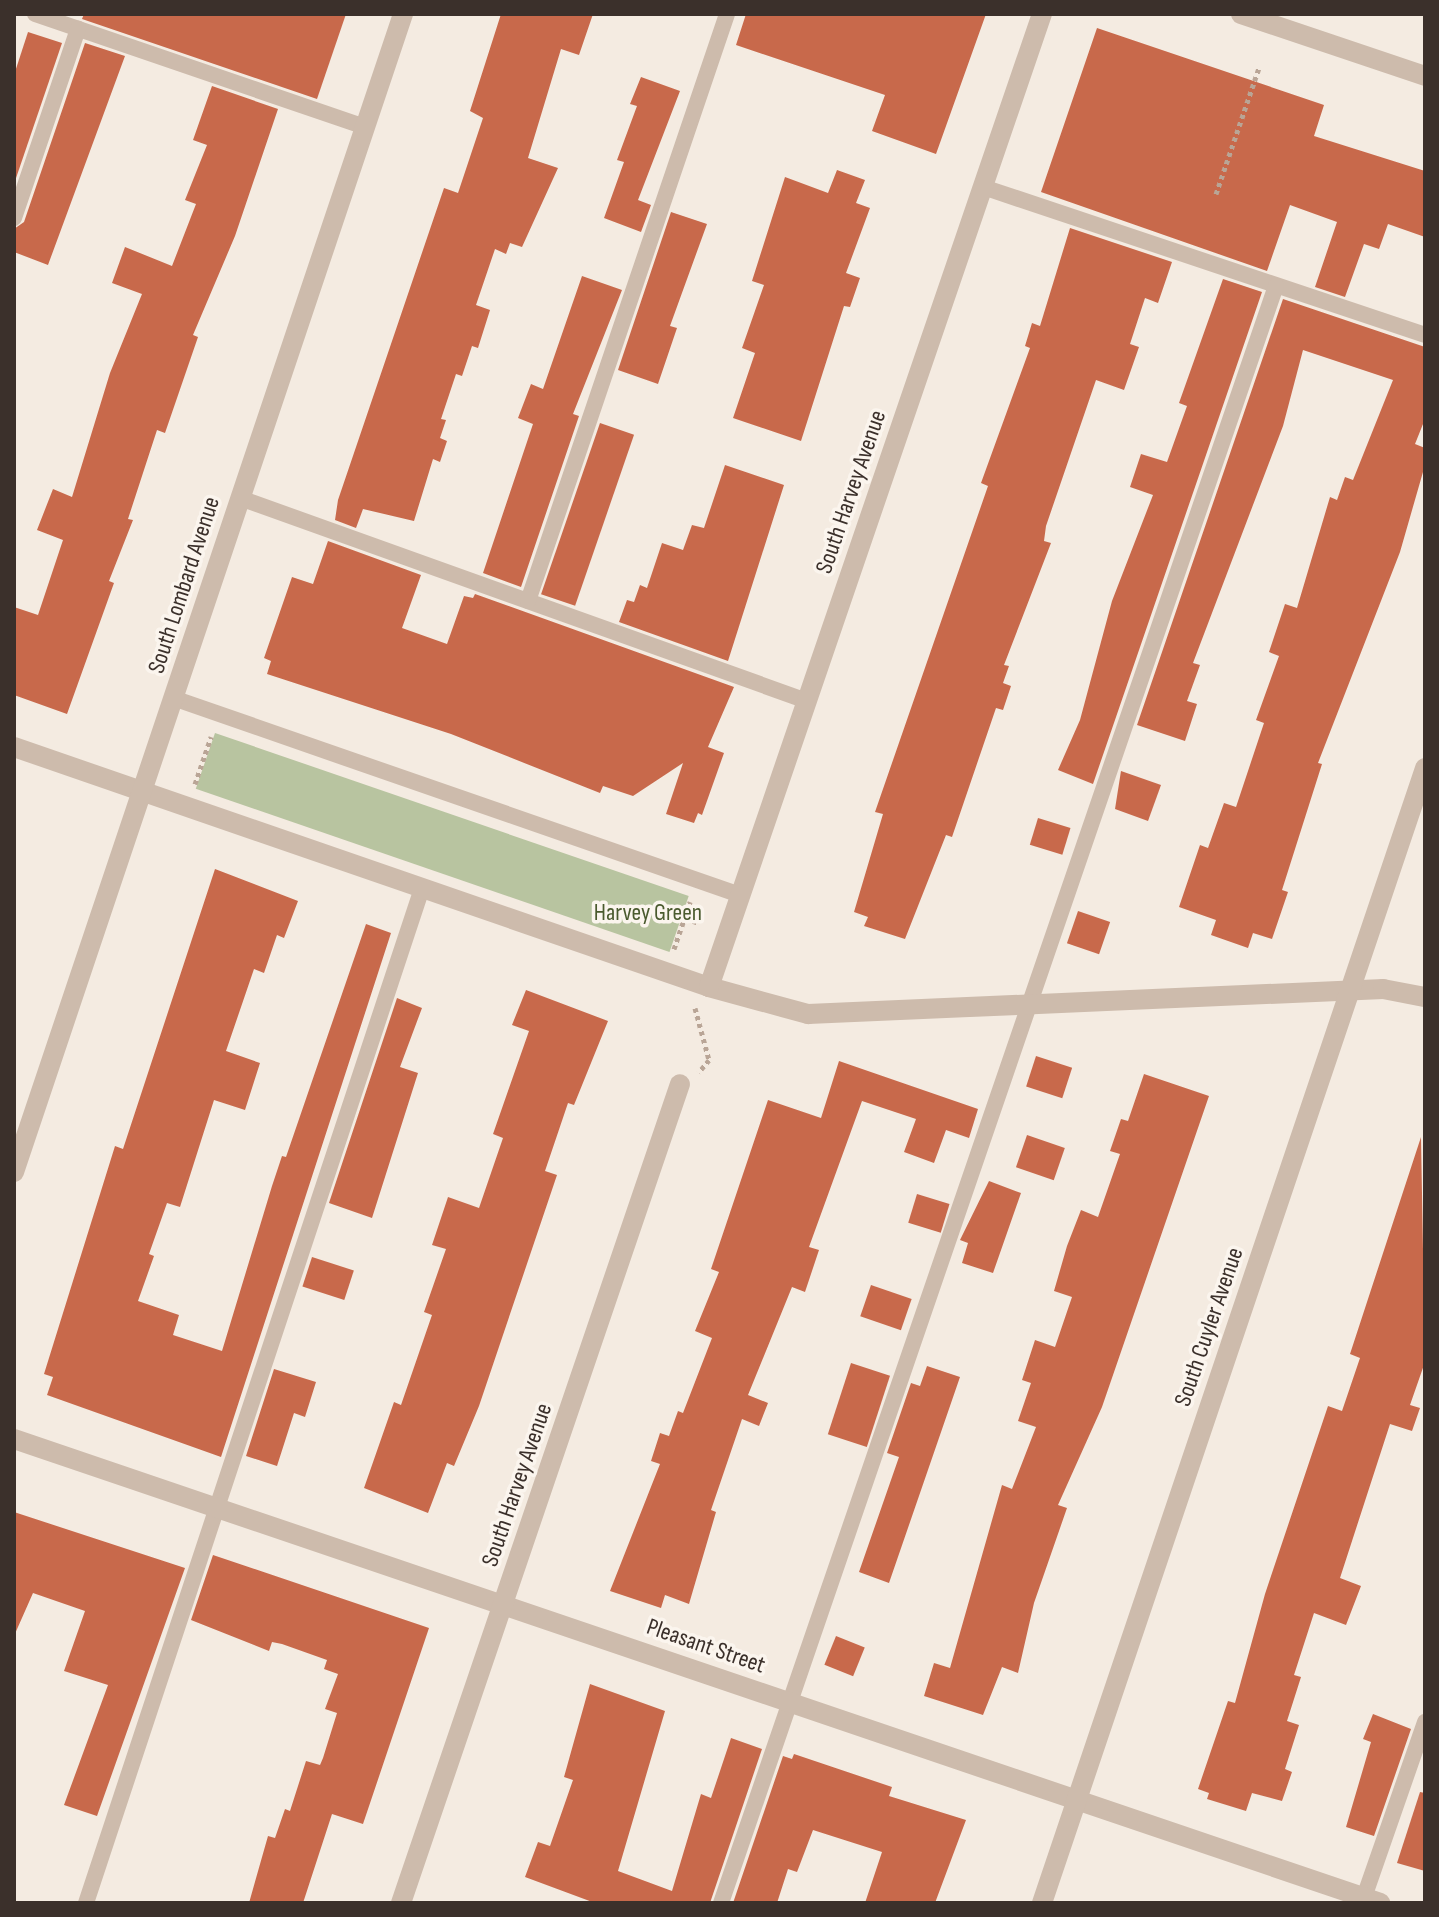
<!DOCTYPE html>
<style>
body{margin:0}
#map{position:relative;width:1439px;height:1917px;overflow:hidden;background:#f4ebe1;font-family:"Sofia Sans Condensed",sans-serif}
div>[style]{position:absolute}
.green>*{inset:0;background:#b8c4a0;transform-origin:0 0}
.building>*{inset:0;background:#c8694b;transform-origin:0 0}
.path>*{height:5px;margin-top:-2.5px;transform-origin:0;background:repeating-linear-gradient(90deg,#b9a596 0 4px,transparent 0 8px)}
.service>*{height:16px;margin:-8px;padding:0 8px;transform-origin:8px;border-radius:8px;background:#cdbbac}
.minor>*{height:20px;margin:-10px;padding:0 10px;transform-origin:10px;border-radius:10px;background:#cdbbac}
.tertiary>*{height:20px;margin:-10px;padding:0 10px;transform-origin:10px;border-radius:10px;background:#cdbbac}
span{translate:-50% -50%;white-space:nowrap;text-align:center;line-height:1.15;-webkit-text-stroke:7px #fbf5ee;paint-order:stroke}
.street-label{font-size:24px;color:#3b302b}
.park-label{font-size:24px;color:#4a5a2e}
.frame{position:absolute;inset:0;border:16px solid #3b302b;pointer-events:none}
</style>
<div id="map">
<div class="green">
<i style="left:215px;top:733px;width:501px;height:59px;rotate:19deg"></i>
</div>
<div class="building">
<i style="clip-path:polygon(84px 14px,346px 14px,317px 99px,82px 19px)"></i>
<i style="clip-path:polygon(501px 14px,593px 14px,579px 55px,561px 49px,528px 158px,558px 168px,522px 247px,510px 243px,506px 254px,495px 249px,476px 305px,490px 310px,478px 348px,472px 346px,462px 376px,456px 374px,441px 419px,446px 420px,440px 438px,447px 441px,440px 462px,433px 459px,414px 521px,363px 509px,356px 528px,335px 520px,338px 500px,444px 188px,458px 193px,483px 118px,470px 111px)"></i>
<i style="clip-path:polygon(746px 14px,986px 14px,936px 154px,872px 131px,885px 95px,736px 45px)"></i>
<i style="clip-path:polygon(1097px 28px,1324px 105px,1314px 136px,1425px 171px,1425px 237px,1388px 224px,1379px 249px,1364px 244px,1345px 297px,1315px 287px,1337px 222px,1290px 205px,1267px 271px,1041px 192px)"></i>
<i style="clip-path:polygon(28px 32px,62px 43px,14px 184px,14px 75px)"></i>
<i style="clip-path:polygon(85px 43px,125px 56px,48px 265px,14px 252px,14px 229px,24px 222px)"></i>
<i style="clip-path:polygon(641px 77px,680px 91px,638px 200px,651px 205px,641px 232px,604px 218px,624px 162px,617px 160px,637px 106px,630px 104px)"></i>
<i style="clip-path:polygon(212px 86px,278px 109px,235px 236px,193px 335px,198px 337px,165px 433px,157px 430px,128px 519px,133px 520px,109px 581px,114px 583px,67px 714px,14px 695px,14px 607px,38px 615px,63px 540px,37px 530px,53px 489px,72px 497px,110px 373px,142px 294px,112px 283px,125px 247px,172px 266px,196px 204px,185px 200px,207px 145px,193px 140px)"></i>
<i style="clip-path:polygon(837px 170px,865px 180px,856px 203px,870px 208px,846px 273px,860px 278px,850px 307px,844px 306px,801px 441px,733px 418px,755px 353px,742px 348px,764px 285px,752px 281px,785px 177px,828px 193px)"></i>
<i style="clip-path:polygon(671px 212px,707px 224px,670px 326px,677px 328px,658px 384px,618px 370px)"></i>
<i style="clip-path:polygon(1070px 228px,1172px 262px,1158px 303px,1145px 298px,1130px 344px,1139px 347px,1124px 390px,1096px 380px,1046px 526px,1044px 541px,1051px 543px,1004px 665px,1009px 666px,1003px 683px,1011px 686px,1003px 710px,996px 708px,952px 837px,946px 835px,905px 939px,864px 926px,868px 917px,854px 912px,883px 814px,875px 812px,988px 486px,981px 483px,1030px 348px,1025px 346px,1032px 323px,1040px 326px)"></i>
<i style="clip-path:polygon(582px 276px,622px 290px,573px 414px,579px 416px,521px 587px,483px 573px,533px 424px,518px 418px,531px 384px,543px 389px)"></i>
<i style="clip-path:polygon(1223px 279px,1262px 292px,1093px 784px,1058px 770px,1080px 720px,1112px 601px,1153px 495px,1130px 487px,1141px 454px,1167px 462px,1187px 406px,1179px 403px)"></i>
<i style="clip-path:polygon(1283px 299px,1425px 347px,1425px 419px,1415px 444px,1425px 448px,1425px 465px,1400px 552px,1318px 763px,1322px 764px,1282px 890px,1288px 892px,1272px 939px,1253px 933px,1248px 948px,1211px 935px,1216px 920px,1179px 907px,1200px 845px,1208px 848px,1224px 803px,1236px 807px,1264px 723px,1256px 720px,1279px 656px,1269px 652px,1285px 604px,1297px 608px,1330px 497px,1337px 500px,1345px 477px,1353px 480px,1393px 380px,1303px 350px,1283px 426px,1193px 663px,1200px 665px,1187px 701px,1197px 704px,1185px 741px,1137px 725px)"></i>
<i style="left:600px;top:423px;width:36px;height:181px;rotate:19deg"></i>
<i style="clip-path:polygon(725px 465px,784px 485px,728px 661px,619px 622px,627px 600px,634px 602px,640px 585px,647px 588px,662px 543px,683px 550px,692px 525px,704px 528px)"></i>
<i style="clip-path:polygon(328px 541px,421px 575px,402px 628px,447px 644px,464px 596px,473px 598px,475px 594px,734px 687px,708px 747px,724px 753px,702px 815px,698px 813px,694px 823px,666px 814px,683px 763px,633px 796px,603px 786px,600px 793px,451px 734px,267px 674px,271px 661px,264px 658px,292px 577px,313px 584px)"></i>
<i style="clip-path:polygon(1121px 771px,1161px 785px,1148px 821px,1115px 809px)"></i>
<i style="left:1038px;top:818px;width:34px;height:28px;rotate:17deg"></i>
<i style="clip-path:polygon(215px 869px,298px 901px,284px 938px,277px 935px,264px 973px,254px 969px,226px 1051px,260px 1063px,245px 1110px,214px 1100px,180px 1207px,167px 1203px,149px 1254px,154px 1256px,138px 1301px,179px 1315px,173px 1335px,222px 1351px,272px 1186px,282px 1156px,286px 1157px,366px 924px,391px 933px,221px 1457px,47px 1395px,53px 1377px,44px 1374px,115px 1146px,123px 1149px)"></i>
<i style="left:1078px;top:911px;width:34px;height:34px;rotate:19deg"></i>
<i style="clip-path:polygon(526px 990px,608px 1021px,574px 1105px,568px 1103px,545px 1171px,557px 1175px,479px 1406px,454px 1466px,447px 1463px,428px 1513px,364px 1488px,394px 1402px,401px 1405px,432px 1315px,424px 1312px,446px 1249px,432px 1245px,448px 1197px,479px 1208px,503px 1138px,493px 1134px,529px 1031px,512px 1025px)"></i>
<i style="clip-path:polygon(397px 998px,422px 1008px,400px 1067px,418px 1073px,372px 1218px,329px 1203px)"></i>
<i style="left:1036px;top:1056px;width:38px;height:32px;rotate:18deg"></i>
<i style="clip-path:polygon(839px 1061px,978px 1109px,969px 1138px,946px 1130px,934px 1163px,904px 1152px,916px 1119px,862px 1101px,809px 1247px,819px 1250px,805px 1292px,792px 1287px,748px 1395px,768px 1403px,759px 1426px,742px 1419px,711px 1510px,716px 1512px,689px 1604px,665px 1595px,661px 1608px,610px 1591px,660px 1464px,651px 1461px,660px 1433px,669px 1436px,678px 1411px,683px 1413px,712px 1338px,695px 1331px,719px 1272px,711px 1269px,768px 1100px,821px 1118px)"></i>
<i style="clip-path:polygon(1144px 1074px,1209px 1096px,1102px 1407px,1058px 1505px,1067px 1508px,1034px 1603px,1018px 1673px,1002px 1667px,983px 1715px,924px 1696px,934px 1663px,950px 1668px,1002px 1485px,1012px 1489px,1036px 1427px,1018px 1421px,1031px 1383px,1022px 1380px,1035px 1340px,1055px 1347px,1072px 1297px,1054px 1291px,1067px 1246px,1081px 1210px,1098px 1217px,1120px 1154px,1110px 1151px,1121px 1119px,1128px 1121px)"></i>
<i style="left:1027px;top:1135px;width:40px;height:34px;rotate:19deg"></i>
<i style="clip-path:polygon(1421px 1137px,1425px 1362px,1410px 1405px,1420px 1408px,1412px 1431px,1390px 1424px,1340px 1578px,1361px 1586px,1346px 1625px,1314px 1613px,1294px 1675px,1301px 1677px,1287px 1721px,1299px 1725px,1285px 1769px,1292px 1772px,1282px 1801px,1252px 1793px,1246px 1811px,1207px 1799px,1209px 1793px,1198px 1789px,1228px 1701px,1235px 1703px,1265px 1594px,1328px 1406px,1342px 1411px,1360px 1358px,1350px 1354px)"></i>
<i style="clip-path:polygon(989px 1181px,1021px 1193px,993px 1273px,962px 1263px,968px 1243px,960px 1240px)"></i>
<i style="left:917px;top:1194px;width:34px;height:30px;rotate:17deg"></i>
<i style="left:312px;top:1257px;width:44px;height:31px;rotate:18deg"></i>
<i style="left:871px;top:1285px;width:43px;height:33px;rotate:19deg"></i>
<i style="left:851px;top:1363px;width:41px;height:75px;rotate:18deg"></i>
<i style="clip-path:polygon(927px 1366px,960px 1377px,889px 1583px,859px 1572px,899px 1457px,887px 1453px,911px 1383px,920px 1386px)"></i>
<i style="clip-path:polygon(274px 1369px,316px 1382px,305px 1417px,294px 1413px,277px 1466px,246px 1456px)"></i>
<i style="clip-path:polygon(14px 1512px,185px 1568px,97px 1816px,64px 1805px,108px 1685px,64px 1671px,85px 1611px,33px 1593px,14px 1636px)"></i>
<i style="clip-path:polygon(213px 1555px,429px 1628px,363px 1824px,332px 1814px,303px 1903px,249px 1903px,268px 1836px,275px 1838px,285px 1809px,290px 1811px,306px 1761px,320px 1765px,323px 1758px,337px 1713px,325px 1709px,338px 1674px,324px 1669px,327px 1660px,282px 1644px,272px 1642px,269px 1651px,191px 1620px)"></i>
<i style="left:836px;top:1636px;width:31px;height:31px;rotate:22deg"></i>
<i style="clip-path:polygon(590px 1684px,665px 1711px,618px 1871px,672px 1891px,701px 1794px,711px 1798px,731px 1738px,762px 1749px,710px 1903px,595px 1903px,525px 1877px,538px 1842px,550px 1846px,573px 1780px,564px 1777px)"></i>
<i style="clip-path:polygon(1373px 1714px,1411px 1729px,1374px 1836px,1346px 1827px,1371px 1742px,1363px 1739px)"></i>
<i style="clip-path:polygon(794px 1754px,892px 1787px,889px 1796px,966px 1820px,935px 1903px,865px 1903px,882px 1852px,813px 1830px,797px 1872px,788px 1869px,777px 1903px,733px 1903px,783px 1756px,792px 1759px)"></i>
<i style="clip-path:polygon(1420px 1792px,1425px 1793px,1425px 1871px,1397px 1863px)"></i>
</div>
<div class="path">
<i style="left:1216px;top:194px;width:133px;rotate:-71.2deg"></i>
<i style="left:195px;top:784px;width:50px;rotate:-71.2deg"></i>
<i style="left:685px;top:918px;width:15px;rotate:20deg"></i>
<i style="left:674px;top:949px;width:50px;rotate:-71.2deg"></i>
<i style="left:695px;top:1008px;width:54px;rotate:74.9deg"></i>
<i style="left:709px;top:1060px;width:16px;rotate:130deg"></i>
</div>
<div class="service">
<i style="left:35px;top:14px;width:349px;rotate:18.9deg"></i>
<i style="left:983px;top:187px;width:466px;rotate:18.5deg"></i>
<i style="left:14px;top:218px;width:200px;rotate:-71.3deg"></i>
<i style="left:240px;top:498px;width:602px;rotate:19.7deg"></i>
<i style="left:528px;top:601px;width:620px;rotate:-71.27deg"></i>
<i style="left:173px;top:698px;width:600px;rotate:19.16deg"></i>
<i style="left:86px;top:1903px;width:1069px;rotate:-71.68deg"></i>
<i style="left:721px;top:1903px;width:1710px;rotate:-71.06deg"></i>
<i style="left:1362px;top:1903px;width:192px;rotate:-70.8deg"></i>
</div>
<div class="minor">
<i style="left:14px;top:747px;width:735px;rotate:19.05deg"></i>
<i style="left:709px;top:987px;width:103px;rotate:15.3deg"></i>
<i style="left:808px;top:1014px;width:576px;rotate:-2.49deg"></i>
<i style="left:1383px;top:989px;width:43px;rotate:10.8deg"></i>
<i style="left:709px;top:987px;width:1028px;rotate:-71.11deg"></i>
<i style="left:14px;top:1172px;width:1222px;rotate:-71.43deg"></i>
<i style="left:14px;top:1439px;width:1443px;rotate:18.76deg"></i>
<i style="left:401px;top:1903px;width:865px;rotate:-71.19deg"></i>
<i style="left:1042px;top:1903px;width:1198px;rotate:-71.35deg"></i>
</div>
<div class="tertiary">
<i style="left:1241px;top:14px;width:194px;rotate:18.6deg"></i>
</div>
<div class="street-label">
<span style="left:851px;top:492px;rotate:-71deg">South Harvey Avenue</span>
<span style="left:184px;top:585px;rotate:-72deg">South Lombard Avenue</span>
<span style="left:1209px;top:1327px;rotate:-71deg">South Cuyler Avenue</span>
<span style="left:517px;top:1485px;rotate:-71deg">South Harvey Avenue</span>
<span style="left:706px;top:1646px;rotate:19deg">Pleasant Street</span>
</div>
<div class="park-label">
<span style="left:648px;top:913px">Harvey Green</span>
</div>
<div class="frame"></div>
</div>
